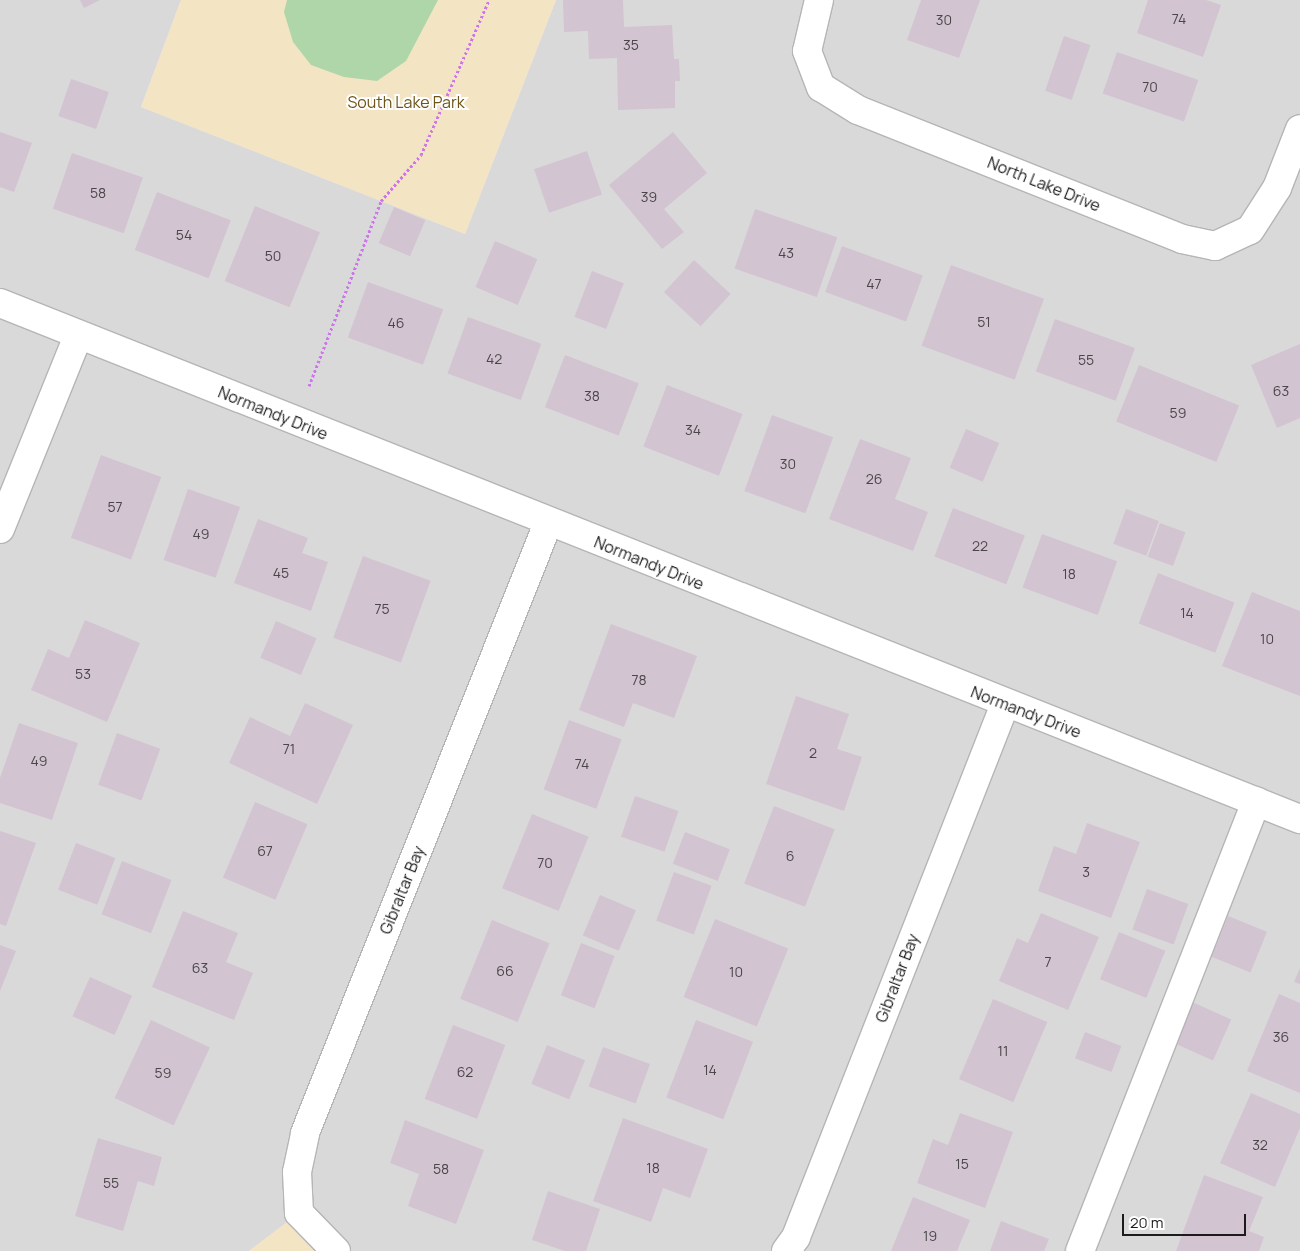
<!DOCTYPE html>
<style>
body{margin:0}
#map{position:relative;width:1300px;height:1251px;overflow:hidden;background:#ece3ea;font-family:Manrope,sans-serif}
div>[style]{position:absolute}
.residential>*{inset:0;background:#dad9da}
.park>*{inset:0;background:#f3e5c4}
.water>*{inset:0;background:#aed6a8}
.building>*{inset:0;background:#d2c4d1;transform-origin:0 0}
.path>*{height:3px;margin-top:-1.5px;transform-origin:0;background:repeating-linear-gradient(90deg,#cc76ea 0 2.5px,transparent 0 5px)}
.roads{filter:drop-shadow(1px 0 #b5b5b5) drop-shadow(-1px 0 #b5b5b5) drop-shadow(0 1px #b5b5b5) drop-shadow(0 -1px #b5b5b5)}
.minor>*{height:28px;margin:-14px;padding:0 14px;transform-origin:14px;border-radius:14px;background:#fff}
span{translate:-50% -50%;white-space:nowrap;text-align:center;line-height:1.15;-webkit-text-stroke:4px #fff;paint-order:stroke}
.number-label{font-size:14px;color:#4a4649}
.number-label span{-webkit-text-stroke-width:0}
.park-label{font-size:16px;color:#6e5517}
.street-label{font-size:16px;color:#1c1c1c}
.scale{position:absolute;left:1122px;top:1214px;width:124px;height:22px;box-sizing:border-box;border:2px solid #1c1c1c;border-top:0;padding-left:6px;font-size:15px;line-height:18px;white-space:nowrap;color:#1c1c1c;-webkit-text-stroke:4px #fff;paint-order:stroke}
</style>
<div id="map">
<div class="residential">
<i style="clip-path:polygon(0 0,181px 0,141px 107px,465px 234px,556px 0,1300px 0,1300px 1251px,336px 1251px,299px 1213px,249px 1251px,0 1251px)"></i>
</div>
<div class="park">
<i style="clip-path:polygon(181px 0,556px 0,465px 234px,141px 107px)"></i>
<i style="clip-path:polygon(299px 1213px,336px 1251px,249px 1251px)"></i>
</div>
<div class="water">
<i style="clip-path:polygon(287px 0,438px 0,406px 61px,377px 81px,344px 77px,311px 65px,293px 42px,284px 12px)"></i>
</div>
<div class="building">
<i style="clip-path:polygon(80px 0,100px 0,84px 8px)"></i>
<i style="clip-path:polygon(563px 0,623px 0,624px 27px,672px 25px,674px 59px,679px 59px,680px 81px,675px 81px,675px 108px,618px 110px,617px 58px,589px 59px,588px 31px,564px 32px)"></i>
<i style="clip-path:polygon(921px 0,980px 0,959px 58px,907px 40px)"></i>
<i style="clip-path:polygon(1148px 0,1206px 0,1221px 5px,1203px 57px,1137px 33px)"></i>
<i style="left:1064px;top:36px;width:28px;height:58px;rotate:19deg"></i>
<i style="left:1117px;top:52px;width:86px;height:44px;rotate:19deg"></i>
<i style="left:71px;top:79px;width:40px;height:39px;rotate:19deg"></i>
<i style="clip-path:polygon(0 132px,32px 143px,14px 192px,0 187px)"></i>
<i style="clip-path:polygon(673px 132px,707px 173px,664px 209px,684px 232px,662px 249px,609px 185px)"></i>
<i style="left:587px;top:151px;width:46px;height:56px;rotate:71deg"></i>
<i style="left:72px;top:153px;width:75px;height:59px;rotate:19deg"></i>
<i style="left:157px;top:192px;width:79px;height:62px;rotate:21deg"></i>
<i style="left:255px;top:206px;width:70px;height:81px;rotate:22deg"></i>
<i style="left:394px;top:207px;width:34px;height:39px;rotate:23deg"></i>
<i style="left:755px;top:209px;width:87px;height:63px;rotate:19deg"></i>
<i style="left:495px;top:241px;width:46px;height:50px;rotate:23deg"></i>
<i style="left:842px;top:246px;width:86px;height:49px;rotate:20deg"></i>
<i style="left:694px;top:260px;width:50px;height:44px;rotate:43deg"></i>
<i style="left:951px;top:265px;width:99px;height:86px;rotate:20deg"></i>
<i style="left:592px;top:271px;width:34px;height:49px;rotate:21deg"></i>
<i style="left:368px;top:282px;width:80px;height:59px;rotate:20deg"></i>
<i style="left:468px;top:317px;width:78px;height:60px;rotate:20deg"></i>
<i style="left:1055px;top:319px;width:85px;height:56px;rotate:20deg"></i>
<i style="clip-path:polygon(1300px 344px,1300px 418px,1277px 428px,1251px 365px)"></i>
<i style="left:565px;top:355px;width:79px;height:56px;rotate:21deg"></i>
<i style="left:1139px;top:365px;width:108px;height:61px;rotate:22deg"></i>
<i style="left:667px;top:385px;width:81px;height:66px;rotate:21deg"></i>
<i style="left:772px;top:415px;width:65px;height:81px;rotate:20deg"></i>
<i style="left:966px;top:429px;width:36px;height:42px;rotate:23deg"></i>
<i style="clip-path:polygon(860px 439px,911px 458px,895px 499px,928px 512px,913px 551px,829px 519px)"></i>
<i style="left:101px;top:455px;width:64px;height:88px;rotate:20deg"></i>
<i style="left:188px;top:489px;width:55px;height:75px;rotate:19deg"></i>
<i style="left:953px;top:508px;width:77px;height:52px;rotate:21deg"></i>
<i style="left:1126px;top:509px;width:35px;height:37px;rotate:20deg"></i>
<i style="clip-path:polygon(258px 519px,308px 538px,302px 553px,328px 562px,311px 611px,234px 583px)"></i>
<i style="left:1160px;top:523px;width:27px;height:36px;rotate:20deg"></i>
<i style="left:1042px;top:534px;width:80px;height:57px;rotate:20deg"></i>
<i style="left:363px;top:556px;width:72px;height:87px;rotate:20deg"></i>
<i style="left:1158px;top:573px;width:82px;height:54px;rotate:21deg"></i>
<i style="clip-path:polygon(1252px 592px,1300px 611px,1300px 696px,1222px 666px)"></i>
<i style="clip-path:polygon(85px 620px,140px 643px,107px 722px,31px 690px,48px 649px,69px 658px)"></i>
<i style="left:276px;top:621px;width:44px;height:40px;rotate:23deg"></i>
<i style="clip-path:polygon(611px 624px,697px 656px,674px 718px,633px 703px,624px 727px,579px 710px)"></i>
<i style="clip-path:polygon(796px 696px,849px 714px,837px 749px,862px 757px,844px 811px,766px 784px)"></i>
<i style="clip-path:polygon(305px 703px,353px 725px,317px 804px,229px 763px,250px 717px,290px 736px)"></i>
<i style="left:569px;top:720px;width:56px;height:74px;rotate:20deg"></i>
<i style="clip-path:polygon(19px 723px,78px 743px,52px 820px,0 803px,0 778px)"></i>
<i style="left:117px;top:733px;width:46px;height:55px;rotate:20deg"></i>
<i style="left:635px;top:796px;width:46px;height:43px;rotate:19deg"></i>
<i style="left:255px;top:802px;width:57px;height:82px;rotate:23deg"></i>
<i style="left:774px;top:806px;width:65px;height:83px;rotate:21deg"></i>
<i style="left:532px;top:814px;width:61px;height:80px;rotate:22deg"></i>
<i style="clip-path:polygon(1087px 823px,1140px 842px,1111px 918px,1038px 891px,1054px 846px,1076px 854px)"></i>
<i style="clip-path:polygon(0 831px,36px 843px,6px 926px,0 924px)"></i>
<i style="left:685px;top:832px;width:48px;height:34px;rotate:21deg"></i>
<i style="left:76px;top:843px;width:42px;height:50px;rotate:21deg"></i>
<i style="left:122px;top:861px;width:53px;height:57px;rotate:21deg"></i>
<i style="left:674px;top:872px;width:40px;height:52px;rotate:20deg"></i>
<i style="left:1147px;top:889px;width:44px;height:43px;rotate:20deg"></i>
<i style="left:600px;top:895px;width:39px;height:44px;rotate:23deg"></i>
<i style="clip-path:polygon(183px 911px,238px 933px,226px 962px,253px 973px,234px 1020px,152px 987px)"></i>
<i style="clip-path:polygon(1041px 913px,1099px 937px,1068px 1010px,999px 981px,1017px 938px,1028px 943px)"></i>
<i style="left:1228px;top:916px;width:42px;height:44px;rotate:22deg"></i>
<i style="left:715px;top:919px;width:79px;height:84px;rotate:22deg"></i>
<i style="left:492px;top:920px;width:62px;height:85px;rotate:22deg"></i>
<i style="left:1119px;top:932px;width:50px;height:51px;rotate:22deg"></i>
<i style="left:581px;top:943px;width:36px;height:56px;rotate:21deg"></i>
<i style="clip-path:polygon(0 945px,16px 951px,0 991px)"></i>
<i style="clip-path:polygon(1300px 968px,1300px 984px,1294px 982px)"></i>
<i style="left:90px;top:977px;width:46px;height:43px;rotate:24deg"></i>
<i style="clip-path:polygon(1279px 994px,1300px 1003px,1300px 1093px,1247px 1071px)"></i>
<i style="left:993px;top:999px;width:59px;height:87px;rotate:23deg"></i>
<i style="left:1192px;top:1002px;width:43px;height:45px;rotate:24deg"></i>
<i style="left:151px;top:1020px;width:65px;height:86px;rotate:25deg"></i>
<i style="left:696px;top:1020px;width:61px;height:83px;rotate:21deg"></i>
<i style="left:453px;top:1025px;width:56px;height:79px;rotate:21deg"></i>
<i style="left:1085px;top:1032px;width:39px;height:28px;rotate:21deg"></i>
<i style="left:547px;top:1045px;width:41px;height:42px;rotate:22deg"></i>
<i style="left:603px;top:1047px;width:50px;height:42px;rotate:20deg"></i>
<i style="clip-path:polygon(1251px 1093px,1300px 1114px,1300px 1128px,1275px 1187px,1220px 1163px)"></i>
<i style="clip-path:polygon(960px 1113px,1013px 1132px,985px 1208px,917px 1183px,933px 1139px,948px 1145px)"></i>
<i style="clip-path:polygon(623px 1118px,708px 1149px,690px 1198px,663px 1188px,651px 1222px,593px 1201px)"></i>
<i style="clip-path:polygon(405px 1120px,484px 1150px,456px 1224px,408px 1206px,419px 1174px,390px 1163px)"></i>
<i style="clip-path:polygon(98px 1138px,162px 1157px,154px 1186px,138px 1181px,123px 1231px,75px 1216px)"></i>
<i style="clip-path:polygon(1204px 1175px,1263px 1197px,1249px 1231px,1264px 1237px,1259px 1251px,1176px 1251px)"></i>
<i style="clip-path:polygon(548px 1191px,600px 1209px,586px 1251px,565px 1251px,532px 1240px)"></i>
<i style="clip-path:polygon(913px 1197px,970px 1220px,957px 1251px,891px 1251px)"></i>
<i style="clip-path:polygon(1001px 1221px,1049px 1239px,1044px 1251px,990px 1251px)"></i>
</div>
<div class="path">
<i style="left:309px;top:386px;width:199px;rotate:-68.7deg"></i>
<i style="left:381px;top:201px;width:61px;rotate:-49deg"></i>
<i style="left:421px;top:155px;width:169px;rotate:-66.3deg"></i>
</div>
<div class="roads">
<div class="minor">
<i style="left:819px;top:0;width:52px;rotate:103.2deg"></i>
<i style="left:807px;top:51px;width:39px;rotate:69deg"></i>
<i style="left:821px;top:87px;width:44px;rotate:31.9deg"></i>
<i style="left:858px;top:110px;width:349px;rotate:21.7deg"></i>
<i style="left:1182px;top:239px;width:34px;rotate:12deg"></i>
<i style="left:1215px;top:246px;width:38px;rotate:-25deg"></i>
<i style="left:1250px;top:230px;width:50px;rotate:-57.3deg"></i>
<i style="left:1277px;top:188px;width:63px;rotate:-68.7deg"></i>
<i style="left:0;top:303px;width:1399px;rotate:21.65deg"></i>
<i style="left:0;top:529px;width:208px;rotate:-68deg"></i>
<i style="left:336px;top:1251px;width:53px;rotate:-134.2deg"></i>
<i style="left:299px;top:1213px;width:41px;rotate:-92.8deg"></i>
<i style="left:297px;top:1172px;width:40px;rotate:-78deg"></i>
<i style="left:305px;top:1133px;width:657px;rotate:-68.28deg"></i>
<i style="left:786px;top:1251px;width:17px;rotate:-54deg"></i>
<i style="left:796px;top:1237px;width:573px;rotate:-68.59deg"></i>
<i style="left:1080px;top:1251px;width:483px;rotate:-68.6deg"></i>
</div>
</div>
<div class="number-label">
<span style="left:1179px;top:19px">74</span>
<span style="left:944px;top:20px">30</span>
<span style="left:631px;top:45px">35</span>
<span style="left:1150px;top:87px">70</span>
<span style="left:98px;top:193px">58</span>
<span style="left:649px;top:197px">39</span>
<span style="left:184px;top:235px">54</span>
<span style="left:786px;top:253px">43</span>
<span style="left:273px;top:256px">50</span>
<span style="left:874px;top:284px">47</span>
<span style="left:984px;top:322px">51</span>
<span style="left:396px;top:323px">46</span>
<span style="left:494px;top:359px">42</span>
<span style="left:1086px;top:360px">55</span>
<span style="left:1281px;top:391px">63</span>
<span style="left:592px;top:396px">38</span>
<span style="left:1178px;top:413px">59</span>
<span style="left:693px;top:430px">34</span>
<span style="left:788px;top:464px">30</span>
<span style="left:874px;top:479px">26</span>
<span style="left:115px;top:507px">57</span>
<span style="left:201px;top:534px">49</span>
<span style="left:980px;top:546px">22</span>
<span style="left:281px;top:573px">45</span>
<span style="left:1069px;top:574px">18</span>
<span style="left:382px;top:609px">75</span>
<span style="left:1187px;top:613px">14</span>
<span style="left:1267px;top:639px">10</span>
<span style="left:83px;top:674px">53</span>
<span style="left:639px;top:680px">78</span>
<span style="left:289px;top:749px">71</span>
<span style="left:813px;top:753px">2</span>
<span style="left:39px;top:761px">49</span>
<span style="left:582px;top:764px">74</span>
<span style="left:265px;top:851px">67</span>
<span style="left:790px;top:856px">6</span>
<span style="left:545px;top:863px">70</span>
<span style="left:1086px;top:872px">3</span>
<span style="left:1048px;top:962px">7</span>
<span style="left:200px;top:968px">63</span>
<span style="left:505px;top:971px">66</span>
<span style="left:736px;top:972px">10</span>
<span style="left:1281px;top:1037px">36</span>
<span style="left:1003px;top:1051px">11</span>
<span style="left:710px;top:1070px">14</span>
<span style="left:465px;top:1072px">62</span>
<span style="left:163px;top:1073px">59</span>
<span style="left:1260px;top:1145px">32</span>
<span style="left:962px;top:1164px">15</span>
<span style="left:653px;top:1168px">18</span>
<span style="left:441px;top:1169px">58</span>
<span style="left:111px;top:1183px">55</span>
<span style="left:930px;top:1236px">19</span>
</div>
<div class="park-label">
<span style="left:406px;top:102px">South Lake Park</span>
</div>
<div class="street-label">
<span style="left:1044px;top:184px;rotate:22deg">North Lake Drive</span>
<span style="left:273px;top:413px;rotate:22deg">Normandy Drive</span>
<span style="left:649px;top:563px;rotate:22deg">Normandy Drive</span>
<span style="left:1026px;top:712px;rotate:21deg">Normandy Drive</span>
<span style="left:402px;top:890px;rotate:-68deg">Gibraltar Bay</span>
<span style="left:897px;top:978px;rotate:-69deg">Gibraltar Bay</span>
</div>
<div class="scale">20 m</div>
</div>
